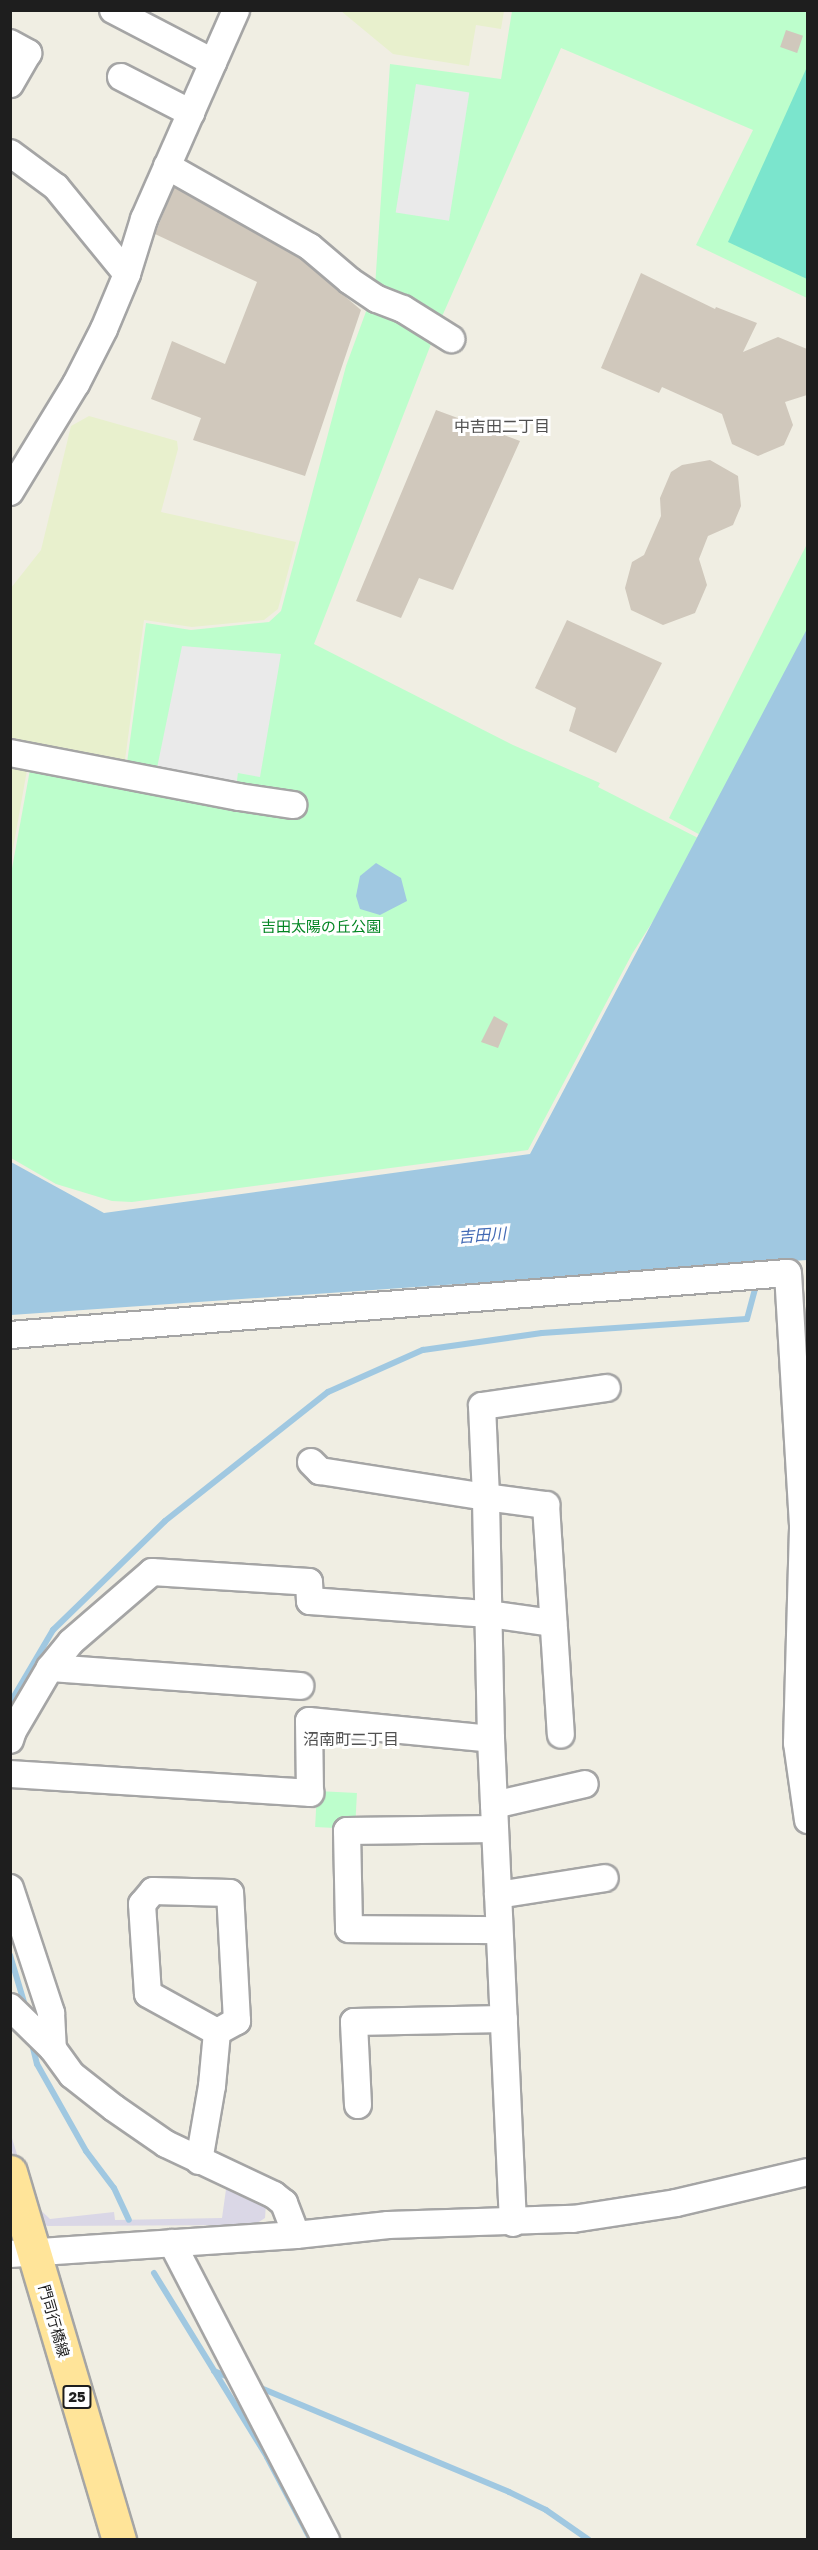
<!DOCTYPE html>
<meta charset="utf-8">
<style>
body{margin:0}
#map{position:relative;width:818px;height:2550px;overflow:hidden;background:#f0eee3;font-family:"Golos Text","Noto Sans JP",sans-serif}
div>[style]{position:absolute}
.farmland>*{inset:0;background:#e8f0cd}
.park>*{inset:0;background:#bdfecc;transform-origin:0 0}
.pitch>*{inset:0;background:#7be5cd}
.parking>*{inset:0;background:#eaeaea;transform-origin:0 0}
.plaza>*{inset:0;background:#dad7e6}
.water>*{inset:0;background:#a0c8e1}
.stream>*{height:6px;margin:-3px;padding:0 3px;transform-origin:3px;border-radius:3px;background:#a0c8e1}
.building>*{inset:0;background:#d0c8bc;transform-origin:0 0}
.roads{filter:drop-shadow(2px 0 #a5a5a5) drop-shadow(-2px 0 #a5a5a5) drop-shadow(0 2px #a5a5a5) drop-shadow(0 -2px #a5a5a5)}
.minor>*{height:26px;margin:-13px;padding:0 13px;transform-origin:13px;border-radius:13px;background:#fff}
.major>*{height:33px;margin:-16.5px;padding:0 16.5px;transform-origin:16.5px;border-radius:16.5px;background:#ffe499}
span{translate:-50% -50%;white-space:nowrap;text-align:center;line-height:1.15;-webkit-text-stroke:6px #fff;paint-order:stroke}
.shield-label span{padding:2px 4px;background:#fff;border:2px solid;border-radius:4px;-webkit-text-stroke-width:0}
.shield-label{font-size:14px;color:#1e1e1e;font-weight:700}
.park-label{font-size:15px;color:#038523}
.street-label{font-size:15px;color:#1e1e1e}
.neighbourhood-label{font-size:16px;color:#515151}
.water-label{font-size:16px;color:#436ab5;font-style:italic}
.frame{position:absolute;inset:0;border:12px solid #1e1e1e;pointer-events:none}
</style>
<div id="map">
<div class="farmland">
<i style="clip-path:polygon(341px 11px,504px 11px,501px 29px,476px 25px,469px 66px,393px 54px)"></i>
<i style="clip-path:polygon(89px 416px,177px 441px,178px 449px,161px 512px,296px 542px,278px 609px,264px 620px,192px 627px,144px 620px,124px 767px,11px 746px,11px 588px,41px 550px,71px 426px)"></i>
<i style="clip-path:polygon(11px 766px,27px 770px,11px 860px)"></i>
</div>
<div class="park">
<i style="clip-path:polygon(512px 11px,807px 11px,807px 298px,696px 245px,753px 130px,561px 48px,440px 321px,314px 644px,513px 745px,600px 783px,598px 787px,704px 841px,632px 954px,528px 1150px,132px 1202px,112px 1201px,56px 1184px,11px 1158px,11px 874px,33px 753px,126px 770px,146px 623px,191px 630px,269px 622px,281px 611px,346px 366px,375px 287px,390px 64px,501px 79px)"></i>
<i style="clip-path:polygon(807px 544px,807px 632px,704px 837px,669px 818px)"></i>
<i style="left:317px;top:1791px;width:40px;height:36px;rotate:3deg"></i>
</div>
<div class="pitch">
<i style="clip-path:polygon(807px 67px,807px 279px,728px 242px)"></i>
</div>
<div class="parking">
<i style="left:416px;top:84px;width:54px;height:130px;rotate:9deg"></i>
<i style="clip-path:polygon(182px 646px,281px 654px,260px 777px,238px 773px,236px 787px,156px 773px)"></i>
</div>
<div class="plaza">
<i style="clip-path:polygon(10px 2132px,32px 2202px,50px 2219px,114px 2212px,115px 2220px,222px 2218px,227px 2182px,266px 2204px,265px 2218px,254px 2225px,47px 2226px,28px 2205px,11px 2147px)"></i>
</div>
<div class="water">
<i style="clip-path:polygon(807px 629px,807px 1260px,11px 1315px,11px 1162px,104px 1213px,530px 1154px)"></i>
<i style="clip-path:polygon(376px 863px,401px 878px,407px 901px,380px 915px,360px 909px,356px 896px,360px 876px)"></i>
</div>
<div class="stream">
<i style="left:10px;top:1703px;width:85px;rotate:-59.5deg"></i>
<i style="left:53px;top:1630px;width:156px;rotate:-44.2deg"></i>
<i style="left:165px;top:1521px;width:208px;rotate:-38.4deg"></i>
<i style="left:328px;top:1392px;width:104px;rotate:-23.9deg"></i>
<i style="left:423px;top:1350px;width:120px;rotate:-8.1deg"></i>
<i style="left:542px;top:1333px;width:205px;rotate:-3.9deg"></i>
<i style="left:747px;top:1319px;width:38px;rotate:-75deg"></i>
<i style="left:10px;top:1955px;width:56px;rotate:73.5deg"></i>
<i style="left:31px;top:2040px;width:25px;rotate:76deg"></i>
<i style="left:37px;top:2064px;width:100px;rotate:60.6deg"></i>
<i style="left:86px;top:2151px;width:46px;rotate:52.9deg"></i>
<i style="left:114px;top:2188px;width:35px;rotate:65deg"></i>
<i style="left:154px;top:2273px;width:216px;rotate:58.4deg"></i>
<i style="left:267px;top:2457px;width:94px;rotate:62.1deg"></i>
<i style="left:214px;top:2371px;width:13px;rotate:23deg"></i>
<i style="left:256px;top:2386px;width:274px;rotate:22.7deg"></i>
<i style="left:509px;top:2492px;width:41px;rotate:25.9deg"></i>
<i style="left:546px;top:2510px;width:52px;rotate:34.9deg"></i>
</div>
<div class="building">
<i style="left:786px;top:30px;width:18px;height:18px;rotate:19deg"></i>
<i style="clip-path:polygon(174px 187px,301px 259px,361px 310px,305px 476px,193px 440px,201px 418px,151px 399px,172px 341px,225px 364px,257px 282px,155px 234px)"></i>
<i style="clip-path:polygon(641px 273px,715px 309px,716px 307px,757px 323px,743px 352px,778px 337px,807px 349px,807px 395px,785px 402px,793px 425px,784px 445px,758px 456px,732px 444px,722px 414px,662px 387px,659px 393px,601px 368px)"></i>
<i style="clip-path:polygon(436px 410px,520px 441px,453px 590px,419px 578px,401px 618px,356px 601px)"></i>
<i style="clip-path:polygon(710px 460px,738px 476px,741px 506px,733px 525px,708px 536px,699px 559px,707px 585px,695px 613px,663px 625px,631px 610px,625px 588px,632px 562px,644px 555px,661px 516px,660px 498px,671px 472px,682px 465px)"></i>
<i style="clip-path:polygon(567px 620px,662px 663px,616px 753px,569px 731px,576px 708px,535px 688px)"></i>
<i style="clip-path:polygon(494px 1016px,508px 1024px,498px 1048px,481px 1042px)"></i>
</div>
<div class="roads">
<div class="minor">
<i style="left:113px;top:10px;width:113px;rotate:27.5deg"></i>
<i style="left:10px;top:43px;width:21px;rotate:29deg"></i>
<i style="left:28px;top:53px;width:36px;rotate:120deg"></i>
<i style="left:121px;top:77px;width:79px;rotate:27.2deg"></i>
<i style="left:10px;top:153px;width:57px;rotate:36.5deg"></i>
<i style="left:56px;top:187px;width:112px;rotate:50.8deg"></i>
<i style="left:167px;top:166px;width:164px;rotate:29.5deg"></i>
<i style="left:310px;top:247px;width:52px;rotate:40.4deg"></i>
<i style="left:350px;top:281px;width:32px;rotate:34deg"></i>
<i style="left:377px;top:299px;width:28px;rotate:21deg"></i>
<i style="left:403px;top:309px;width:57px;rotate:32deg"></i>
<i style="left:10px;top:492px;width:127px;rotate:-58.6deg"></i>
<i style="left:76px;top:384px;width:62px;rotate:-63deg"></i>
<i style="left:104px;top:329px;width:60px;rotate:-67.3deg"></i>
<i style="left:127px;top:274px;width:58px;rotate:-72.8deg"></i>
<i style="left:144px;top:219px;width:228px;rotate:-66.2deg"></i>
<i style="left:10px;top:753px;width:233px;rotate:10.9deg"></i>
<i style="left:239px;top:797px;width:55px;rotate:8.4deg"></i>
<i style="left:10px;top:1335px;width:780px;rotate:-4.56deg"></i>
<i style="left:788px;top:1273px;width:255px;rotate:86.6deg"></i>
<i style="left:803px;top:1528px;width:215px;rotate:91.6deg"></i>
<i style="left:797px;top:1743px;width:78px;rotate:81.9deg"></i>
<i style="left:311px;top:1462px;width:13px;rotate:45deg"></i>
<i style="left:320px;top:1471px;width:168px;rotate:8.9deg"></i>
<i style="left:486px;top:1497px;width:91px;rotate:-92.5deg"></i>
<i style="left:482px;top:1406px;width:126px;rotate:-8.2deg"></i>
<i style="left:50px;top:1668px;width:251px;rotate:4.1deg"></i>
<i style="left:10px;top:1740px;width:9px;rotate:-72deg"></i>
<i style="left:13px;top:1731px;width:73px;rotate:-59.6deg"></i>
<i style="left:50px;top:1668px;width:33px;rotate:-51deg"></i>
<i style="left:71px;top:1642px;width:107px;rotate:-40.8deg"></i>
<i style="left:152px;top:1572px;width:157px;rotate:3.6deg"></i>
<i style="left:309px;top:1582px;width:19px;rotate:87deg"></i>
<i style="left:310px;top:1601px;width:179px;rotate:4.2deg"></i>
<i style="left:489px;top:1614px;width:65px;rotate:8deg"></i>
<i style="left:10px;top:1774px;width:301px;rotate:3.6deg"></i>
<i style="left:310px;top:1793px;width:72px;rotate:-90.8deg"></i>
<i style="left:309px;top:1721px;width:183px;rotate:5.6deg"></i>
<i style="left:494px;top:1805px;width:93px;rotate:-13deg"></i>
<i style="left:495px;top:1829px;width:148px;rotate:179.2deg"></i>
<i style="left:347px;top:1831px;width:98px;rotate:88.8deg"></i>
<i style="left:349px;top:1929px;width:150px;rotate:0.4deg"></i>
<i style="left:10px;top:1888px;width:132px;rotate:71.8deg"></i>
<i style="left:51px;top:2013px;width:36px;rotate:87deg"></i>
<i style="left:498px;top:1895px;width:108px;rotate:-9deg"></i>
<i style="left:10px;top:2007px;width:60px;rotate:44.3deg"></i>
<i style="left:53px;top:2049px;width:32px;rotate:54deg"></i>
<i style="left:72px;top:2075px;width:53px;rotate:38.2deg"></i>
<i style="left:114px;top:2108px;width:63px;rotate:34.7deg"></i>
<i style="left:166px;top:2144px;width:119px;rotate:25.3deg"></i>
<i style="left:274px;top:2195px;width:13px;rotate:39deg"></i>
<i style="left:284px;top:2203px;width:34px;rotate:69deg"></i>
<i style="left:358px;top:2105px;width:83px;rotate:-92.8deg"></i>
<i style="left:354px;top:2022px;width:150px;rotate:-1.1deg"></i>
<i style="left:199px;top:2161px;width:76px;rotate:-80.2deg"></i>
<i style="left:212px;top:2086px;width:54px;rotate:-84.7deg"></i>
<i style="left:217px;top:2032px;width:23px;rotate:-29deg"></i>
<i style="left:237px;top:2021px;width:128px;rotate:-93.1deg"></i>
<i style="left:230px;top:1893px;width:77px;rotate:-178.5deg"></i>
<i style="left:153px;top:1891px;width:17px;rotate:130deg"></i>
<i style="left:142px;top:1904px;width:90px;rotate:86.2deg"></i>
<i style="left:148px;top:1994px;width:79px;rotate:28.8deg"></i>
<i style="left:513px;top:2223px;width:484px;rotate:-92.6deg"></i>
<i style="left:491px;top:1739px;width:242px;rotate:-91.2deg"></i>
<i style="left:486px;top:1497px;width:61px;rotate:7.6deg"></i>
<i style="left:546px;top:1505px;width:230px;rotate:86.3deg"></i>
<i style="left:172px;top:2243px;width:335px;rotate:62.6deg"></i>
<i style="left:10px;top:2254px;width:287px;rotate:-3.8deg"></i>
<i style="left:296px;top:2235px;width:93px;rotate:-6.2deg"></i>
<i style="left:388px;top:2225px;width:185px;rotate:-1.9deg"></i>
<i style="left:573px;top:2219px;width:104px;rotate:-8.8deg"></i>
<i style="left:676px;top:2203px;width:136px;rotate:-13.2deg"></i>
</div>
<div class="major">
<i style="left:10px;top:2172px;width:384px;rotate:73.5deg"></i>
</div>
</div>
<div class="shield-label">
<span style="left:77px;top:2397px">25</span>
</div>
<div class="park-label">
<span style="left:321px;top:927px">吉田太陽の丘公園</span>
</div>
<div class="street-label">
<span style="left:54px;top:2321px;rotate:74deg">門司行橋線</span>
</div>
<div class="neighbourhood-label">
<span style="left:502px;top:426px">中吉田二丁目</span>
<span style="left:351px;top:1739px">沼南町二丁目</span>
</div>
<div class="water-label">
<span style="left:482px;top:1235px;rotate:-4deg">吉田川</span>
</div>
<div class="frame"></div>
</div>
